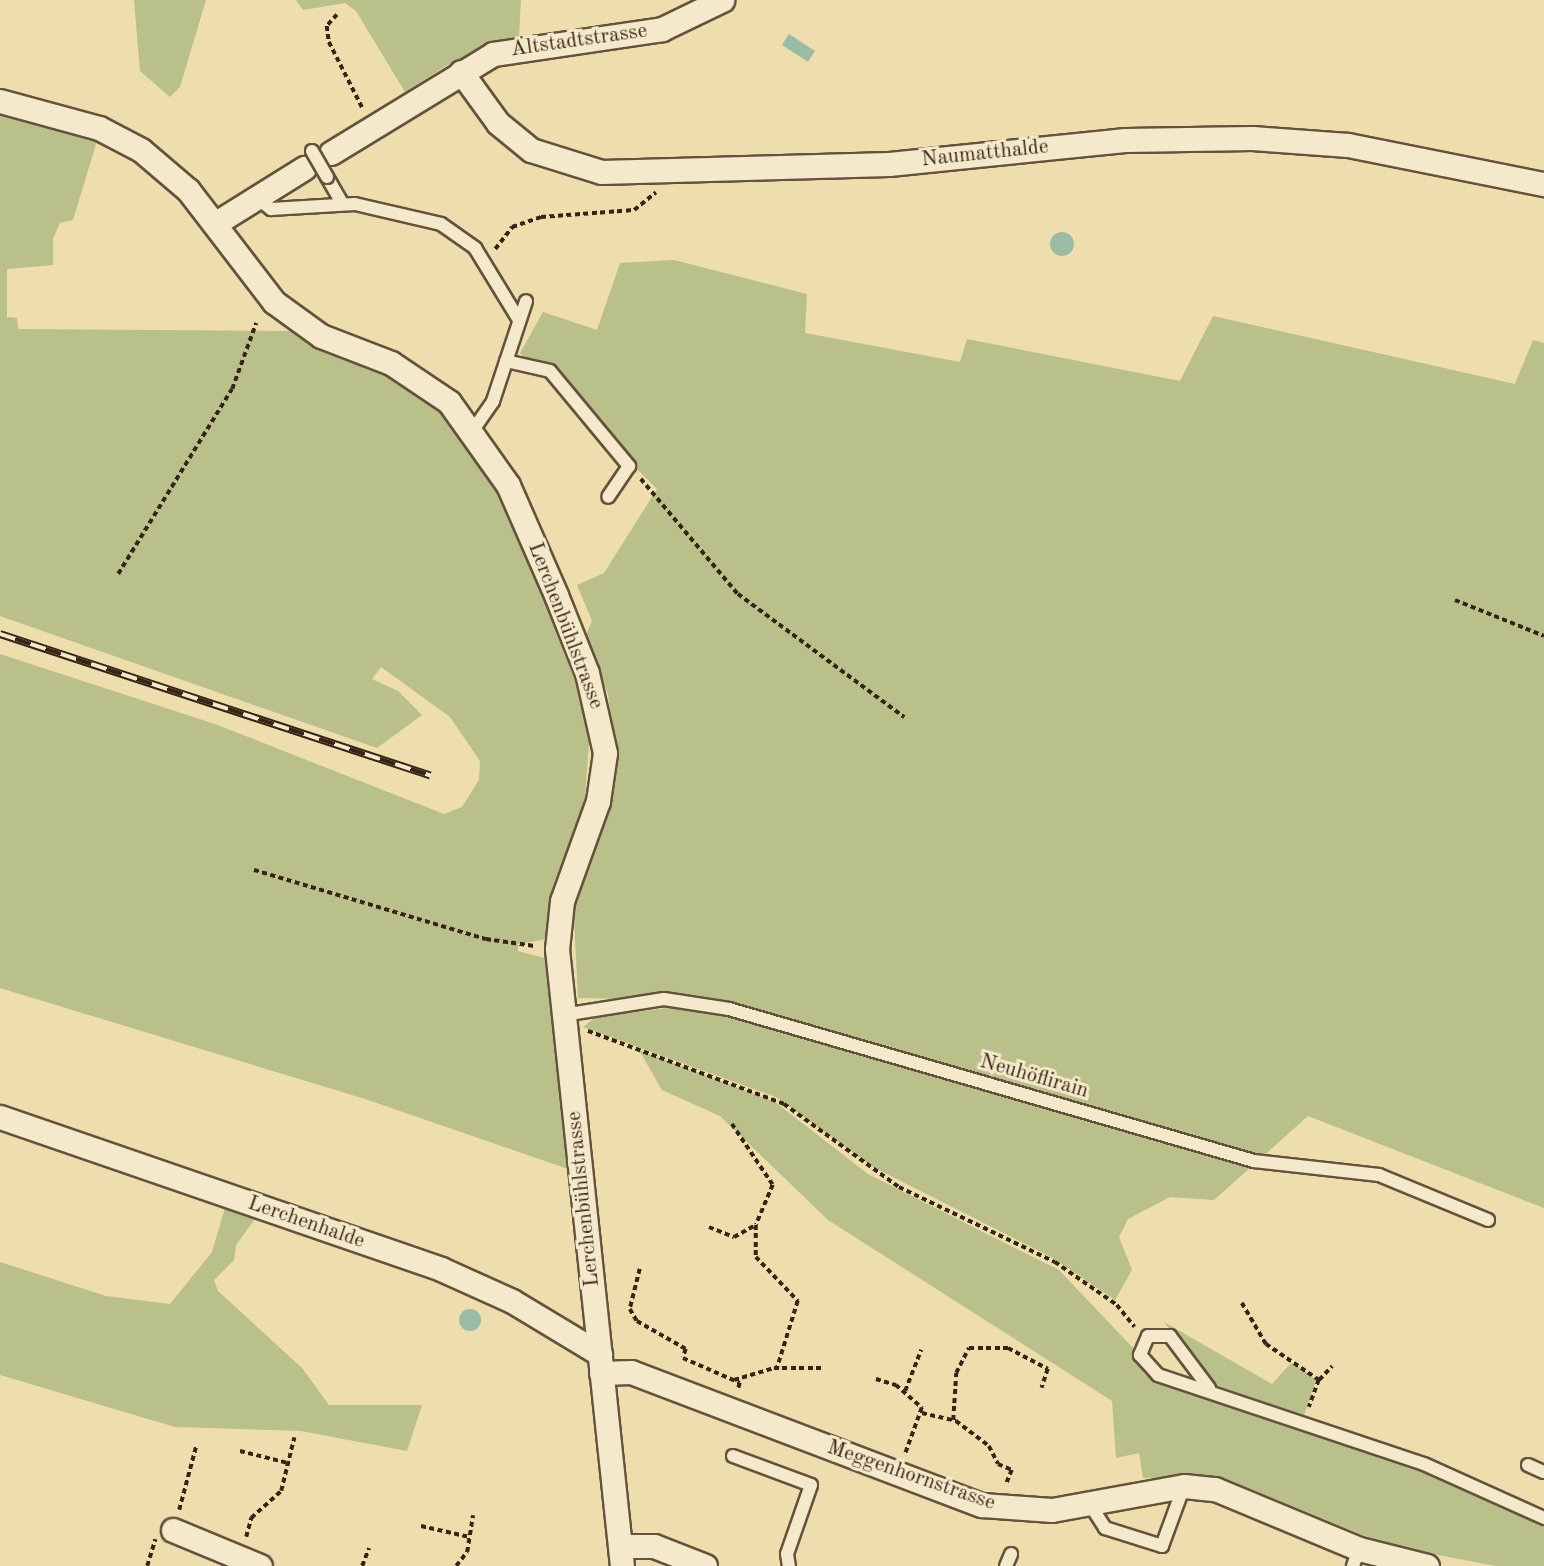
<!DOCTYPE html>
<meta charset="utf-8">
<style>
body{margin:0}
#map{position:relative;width:1544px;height:1566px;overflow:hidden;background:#eeddad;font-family:"Old Standard TT",serif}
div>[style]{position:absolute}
.green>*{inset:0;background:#b9c089}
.water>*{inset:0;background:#9abca6;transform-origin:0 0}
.round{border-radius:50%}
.path>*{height:3.5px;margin-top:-1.75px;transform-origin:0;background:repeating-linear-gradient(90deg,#362416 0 5px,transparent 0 8.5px)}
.roads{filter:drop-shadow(2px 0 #64523c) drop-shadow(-2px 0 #64523c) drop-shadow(0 2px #64523c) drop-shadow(0 -2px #64523c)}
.service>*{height:12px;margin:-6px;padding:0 6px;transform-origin:6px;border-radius:6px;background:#f4e9ca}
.minor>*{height:23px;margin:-11.5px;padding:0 11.5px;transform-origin:11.5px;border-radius:11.5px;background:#f4e9ca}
.rail>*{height:8px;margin-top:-4px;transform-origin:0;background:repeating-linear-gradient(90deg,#f4e9ca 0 16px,#362416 0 32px);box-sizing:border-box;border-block:2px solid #362416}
.bridges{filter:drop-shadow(2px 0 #64523c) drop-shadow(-2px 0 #64523c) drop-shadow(0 2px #64523c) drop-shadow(0 -2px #64523c)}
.service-bridge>*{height:12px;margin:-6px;padding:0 6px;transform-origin:6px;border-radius:6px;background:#f4e9ca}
span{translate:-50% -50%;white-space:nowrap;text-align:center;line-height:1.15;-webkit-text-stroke:6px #f4e9ca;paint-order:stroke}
.street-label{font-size:21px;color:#362416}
</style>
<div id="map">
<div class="green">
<i style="clip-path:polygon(134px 0,206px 0,180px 87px,170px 97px,140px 71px)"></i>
<i style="clip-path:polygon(296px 0,521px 0,519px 36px,449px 64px,405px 92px,356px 11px,345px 3px,303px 10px)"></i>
<i style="clip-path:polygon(0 113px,97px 141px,73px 220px,60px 223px,53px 239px,53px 265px,7px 269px,7px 317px,17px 318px,18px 329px,291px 331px,409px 384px,438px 405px,500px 491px,577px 677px,590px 729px,584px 809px,553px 885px,547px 939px,518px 944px,518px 951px,548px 959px,571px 1170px,365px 1099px,0 988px,0 654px,215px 724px,444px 814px,462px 807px,479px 780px,480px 761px,450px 717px,381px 667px,372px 679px,398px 691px,422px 715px,377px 748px,0 616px)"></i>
<i style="clip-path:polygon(674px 260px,807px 294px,805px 333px,960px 362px,967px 339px,1180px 381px,1213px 316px,1515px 384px,1533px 340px,1544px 343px,1544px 1208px,1308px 1116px,1214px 1200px,1170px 1197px,1128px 1219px,1119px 1237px,1132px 1270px,1115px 1300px,1053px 1258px,873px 1167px,776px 1097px,583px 1027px,596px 1017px,676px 1007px,817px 1029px,730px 1001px,578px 998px,573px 899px,609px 807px,615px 758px,608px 694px,585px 637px,592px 621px,577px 585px,604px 573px,657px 489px,520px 353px,543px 312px,597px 330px,620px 263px)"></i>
<i style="clip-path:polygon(639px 1050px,775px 1102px,868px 1174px,1059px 1270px,1135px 1350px,1144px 1374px,1421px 1468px,1544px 1522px,1544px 1566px,1496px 1566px,1390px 1546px,1222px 1477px,1143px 1478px,1139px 1453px,1116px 1458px,1112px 1401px,828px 1220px,720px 1116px,662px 1090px)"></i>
<i style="clip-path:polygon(226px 1204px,257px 1216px,236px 1245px,234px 1260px,214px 1280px,218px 1291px,302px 1368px,329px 1405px,422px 1405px,407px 1451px,301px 1431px,175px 1427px,0 1375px,0 1262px,106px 1296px,170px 1304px,212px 1252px)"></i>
<i style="clip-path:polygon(1164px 1322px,1272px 1384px,1291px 1363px,1305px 1371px,1316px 1380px,1304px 1415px,1215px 1385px)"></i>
</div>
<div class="water">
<i style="left:789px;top:34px;width:31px;height:13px;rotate:33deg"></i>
<i class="round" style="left:1050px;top:232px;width:24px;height:24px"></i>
<i class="round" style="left:459px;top:1309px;width:22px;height:22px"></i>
</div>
<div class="path">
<i style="left:337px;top:15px;width:15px;rotate:132deg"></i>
<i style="left:327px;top:26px;width:16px;rotate:83deg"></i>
<i style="left:329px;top:42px;width:75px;rotate:63.1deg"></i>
<i style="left:495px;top:249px;width:28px;rotate:-52deg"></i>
<i style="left:512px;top:227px;width:31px;rotate:-19deg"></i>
<i style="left:541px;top:217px;width:93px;rotate:-4.3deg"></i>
<i style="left:634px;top:210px;width:28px;rotate:-39deg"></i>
<i style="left:641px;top:479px;width:150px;rotate:49.9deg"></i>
<i style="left:738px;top:594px;width:207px;rotate:36.5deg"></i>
<i style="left:118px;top:574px;width:217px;rotate:-58.4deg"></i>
<i style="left:232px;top:389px;width:70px;rotate:-70deg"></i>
<i style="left:1455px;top:600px;width:96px;rotate:22deg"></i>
<i style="left:254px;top:870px;width:242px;rotate:16.6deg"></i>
<i style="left:486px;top:939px;width:49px;rotate:8.1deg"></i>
<i style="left:588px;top:1031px;width:209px;rotate:20.4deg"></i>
<i style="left:784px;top:1104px;width:142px;rotate:35.8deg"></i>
<i style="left:899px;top:1187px;width:173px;rotate:25.7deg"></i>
<i style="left:1055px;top:1262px;width:75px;rotate:34.7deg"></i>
<i style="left:1117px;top:1305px;width:28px;rotate:51deg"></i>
<i style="left:732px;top:1124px;width:73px;rotate:56.1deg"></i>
<i style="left:773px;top:1185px;width:43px;rotate:113deg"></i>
<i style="left:756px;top:1225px;width:32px;rotate:90deg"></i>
<i style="left:756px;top:1257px;width:61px;rotate:46.3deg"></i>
<i style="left:798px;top:1301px;width:71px;rotate:107.2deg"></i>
<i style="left:709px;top:1227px;width:27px;rotate:22deg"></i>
<i style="left:734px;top:1237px;width:25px;rotate:-29deg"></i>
<i style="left:640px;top:1269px;width:41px;rotate:104deg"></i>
<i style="left:630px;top:1309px;width:14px;rotate:60deg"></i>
<i style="left:637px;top:1321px;width:56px;rotate:29.7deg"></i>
<i style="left:686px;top:1349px;width:9px;rotate:108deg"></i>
<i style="left:683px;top:1358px;width:62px;rotate:23.7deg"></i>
<i style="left:740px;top:1383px;width:7px;rotate:106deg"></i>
<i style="left:1242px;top:1303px;width:48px;rotate:59.7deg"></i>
<i style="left:1266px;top:1344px;width:64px;rotate:34.2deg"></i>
<i style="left:1319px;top:1380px;width:29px;rotate:110deg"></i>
<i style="left:876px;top:1379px;width:21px;rotate:17deg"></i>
<i style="left:896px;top:1385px;width:35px;rotate:41deg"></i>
<i style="left:922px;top:1408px;width:50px;rotate:109.9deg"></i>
<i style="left:734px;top:1380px;width:42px;rotate:-16.7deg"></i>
<i style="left:774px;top:1368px;width:51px"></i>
<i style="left:1319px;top:1380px;width:19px;rotate:-47deg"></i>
<i style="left:905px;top:1391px;width:44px;rotate:-68.7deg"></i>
<i style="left:922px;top:1413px;width:35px;rotate:13deg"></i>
<i style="left:956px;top:1421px;width:41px;rotate:37.1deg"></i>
<i style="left:989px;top:1446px;width:20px;rotate:63deg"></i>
<i style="left:998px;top:1464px;width:15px;rotate:23deg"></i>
<i style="left:1012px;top:1470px;width:16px;rotate:112deg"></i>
<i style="left:953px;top:1420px;width:47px;rotate:-86.3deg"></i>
<i style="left:956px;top:1373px;width:28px;rotate:-63deg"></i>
<i style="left:969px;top:1348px;width:39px"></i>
<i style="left:1008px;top:1348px;width:45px;rotate:27.7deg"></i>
<i style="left:1048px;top:1369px;width:20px;rotate:108deg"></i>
<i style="left:240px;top:1451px;width:49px;rotate:14deg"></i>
<i style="left:179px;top:1510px;width:66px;rotate:-75.1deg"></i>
<i style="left:421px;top:1526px;width:50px;rotate:12.7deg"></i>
<i style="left:246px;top:1537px;width:20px;rotate:-75deg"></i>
<i style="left:251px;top:1518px;width:40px;rotate:-42deg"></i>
<i style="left:281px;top:1491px;width:55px;rotate:-76.2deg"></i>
<i style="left:147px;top:1566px;width:28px;rotate:-73deg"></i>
<i style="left:362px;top:1566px;width:19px;rotate:-69deg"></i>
<i style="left:456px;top:1566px;width:18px;rotate:-52deg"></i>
<i style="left:467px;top:1552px;width:37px;rotate:-81deg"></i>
</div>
<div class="roads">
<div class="service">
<i style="left:327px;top:177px;width:30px;rotate:60deg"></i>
<i style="left:255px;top:196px;width:21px;rotate:39deg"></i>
<i style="left:271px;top:209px;width:84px;rotate:-3.4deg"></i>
<i style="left:355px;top:204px;width:88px;rotate:13.1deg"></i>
<i style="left:441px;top:224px;width:42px;rotate:35.2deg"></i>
<i style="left:475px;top:248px;width:84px;rotate:58.6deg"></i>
<i style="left:506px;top:361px;width:45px;rotate:12.8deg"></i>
<i style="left:550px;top:371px;width:124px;rotate:50.3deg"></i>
<i style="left:629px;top:466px;width:37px;rotate:124deg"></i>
<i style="left:473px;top:430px;width:35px;rotate:-55deg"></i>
<i style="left:493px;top:401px;width:105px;rotate:-71.7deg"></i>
<i style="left:563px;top:1015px;width:102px;rotate:-9deg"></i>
<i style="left:664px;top:999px;width:66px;rotate:8.7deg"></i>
<i style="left:729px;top:1009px;width:547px;rotate:16.15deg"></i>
<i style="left:1254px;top:1161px;width:126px;rotate:6.4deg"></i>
<i style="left:1379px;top:1175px;width:118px;rotate:22.4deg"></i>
<i style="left:1209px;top:1388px;width:65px;rotate:-126.9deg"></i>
<i style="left:1170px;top:1336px;width:22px;rotate:180deg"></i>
<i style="left:1148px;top:1336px;width:21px;rotate:113deg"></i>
<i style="left:1140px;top:1355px;width:27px;rotate:48deg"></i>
<i style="left:1158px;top:1375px;width:280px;rotate:18.5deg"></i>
<i style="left:1424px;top:1464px;width:132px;rotate:24.2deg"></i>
<i style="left:733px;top:1456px;width:83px;rotate:20.4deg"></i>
<i style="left:811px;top:1485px;width:73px;rotate:109.2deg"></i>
<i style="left:787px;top:1554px;width:12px;rotate:81deg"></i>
<i style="left:1528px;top:1465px;width:17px;rotate:24deg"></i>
<i style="left:1089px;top:1503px;width:30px;rotate:57deg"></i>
<i style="left:1105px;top:1528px;width:60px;rotate:17.5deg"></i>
<i style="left:1162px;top:1546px;width:64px;rotate:-69.9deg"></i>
<i style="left:1006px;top:1566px;width:13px;rotate:-67deg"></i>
<i style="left:1353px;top:1566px;width:18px;rotate:-71deg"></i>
</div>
<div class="minor">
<i style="left:461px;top:72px;width:63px;rotate:54deg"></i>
<i style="left:498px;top:123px;width:43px;rotate:39.3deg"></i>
<i style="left:531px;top:150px;width:73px;rotate:17.4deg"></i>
<i style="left:601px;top:172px;width:288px;rotate:-1.6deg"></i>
<i style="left:889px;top:164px;width:237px;rotate:-5.8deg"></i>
<i style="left:1125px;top:140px;width:127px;rotate:-0.9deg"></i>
<i style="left:1252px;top:138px;width:96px;rotate:4.2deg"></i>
<i style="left:1348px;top:145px;width:200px;rotate:11.3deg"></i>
<i style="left:0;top:101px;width:103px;rotate:15.3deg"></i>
<i style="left:99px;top:128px;width:47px;rotate:27.6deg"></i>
<i style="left:141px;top:150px;width:62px;rotate:40.4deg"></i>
<i style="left:188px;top:190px;width:141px;rotate:52.5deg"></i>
<i style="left:274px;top:302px;width:58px;rotate:35.9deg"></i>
<i style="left:321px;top:336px;width:75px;rotate:21.1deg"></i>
<i style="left:391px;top:363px;width:70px;rotate:33.9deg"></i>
<i style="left:449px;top:402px;width:102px;rotate:54.6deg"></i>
<i style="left:508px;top:485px;width:120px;rotate:66.4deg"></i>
<i style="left:556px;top:595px;width:84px;rotate:68.3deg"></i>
<i style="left:587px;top:673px;width:82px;rotate:77.3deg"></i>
<i style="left:605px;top:753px;width:49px;rotate:98.3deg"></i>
<i style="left:598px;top:801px;width:106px;rotate:109.8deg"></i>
<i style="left:562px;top:901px;width:48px;rotate:95.9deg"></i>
<i style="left:557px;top:949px;width:620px;rotate:83.99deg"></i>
<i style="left:331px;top:153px;width:190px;rotate:-31.4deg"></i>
<i style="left:493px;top:54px;width:171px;rotate:-8.4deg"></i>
<i style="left:662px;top:29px;width:67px;rotate:-25.8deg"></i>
<i style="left:216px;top:223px;width:104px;rotate:-32deg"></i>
<i style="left:0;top:1117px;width:466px;rotate:19deg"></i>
<i style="left:441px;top:1269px;width:78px;rotate:24.3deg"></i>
<i style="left:512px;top:1301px;width:103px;rotate:31.1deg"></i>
<i style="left:601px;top:1373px;width:30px;rotate:-2deg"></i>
<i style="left:631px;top:1372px;width:375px;rotate:20.8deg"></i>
<i style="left:982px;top:1505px;width:70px;rotate:4.1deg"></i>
<i style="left:1052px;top:1510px;width:134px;rotate:-10.3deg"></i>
<i style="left:1184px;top:1486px;width:31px;rotate:6deg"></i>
<i style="left:1215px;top:1489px;width:156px;rotate:22.6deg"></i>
<i style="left:1359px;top:1549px;width:70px;rotate:14deg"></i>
<i style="left:173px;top:1530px;width:94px;rotate:22.5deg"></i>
<i style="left:620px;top:1546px;width:34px"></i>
<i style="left:654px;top:1546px;width:55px;rotate:21.4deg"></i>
</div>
</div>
<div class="rail">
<i style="left:0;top:634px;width:453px;rotate:18.2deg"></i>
</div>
<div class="bridges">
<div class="service-bridge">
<i style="left:312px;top:151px;width:30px;rotate:60deg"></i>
</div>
</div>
<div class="street-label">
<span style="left:579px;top:41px;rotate:-8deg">Altstadtstrasse</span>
<span style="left:985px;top:154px;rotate:-6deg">Naumatthalde</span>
<span style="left:565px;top:626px;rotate:69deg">Lerchenbühlstrasse</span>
<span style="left:1034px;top:1077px;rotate:16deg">Neuhöflirain</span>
<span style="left:584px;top:1199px;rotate:-96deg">Lerchenbühlstrasse</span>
<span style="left:306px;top:1223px;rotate:19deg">Lerchenhalde</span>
<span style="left:911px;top:1476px;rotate:19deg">Meggenhornstrasse</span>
</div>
</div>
